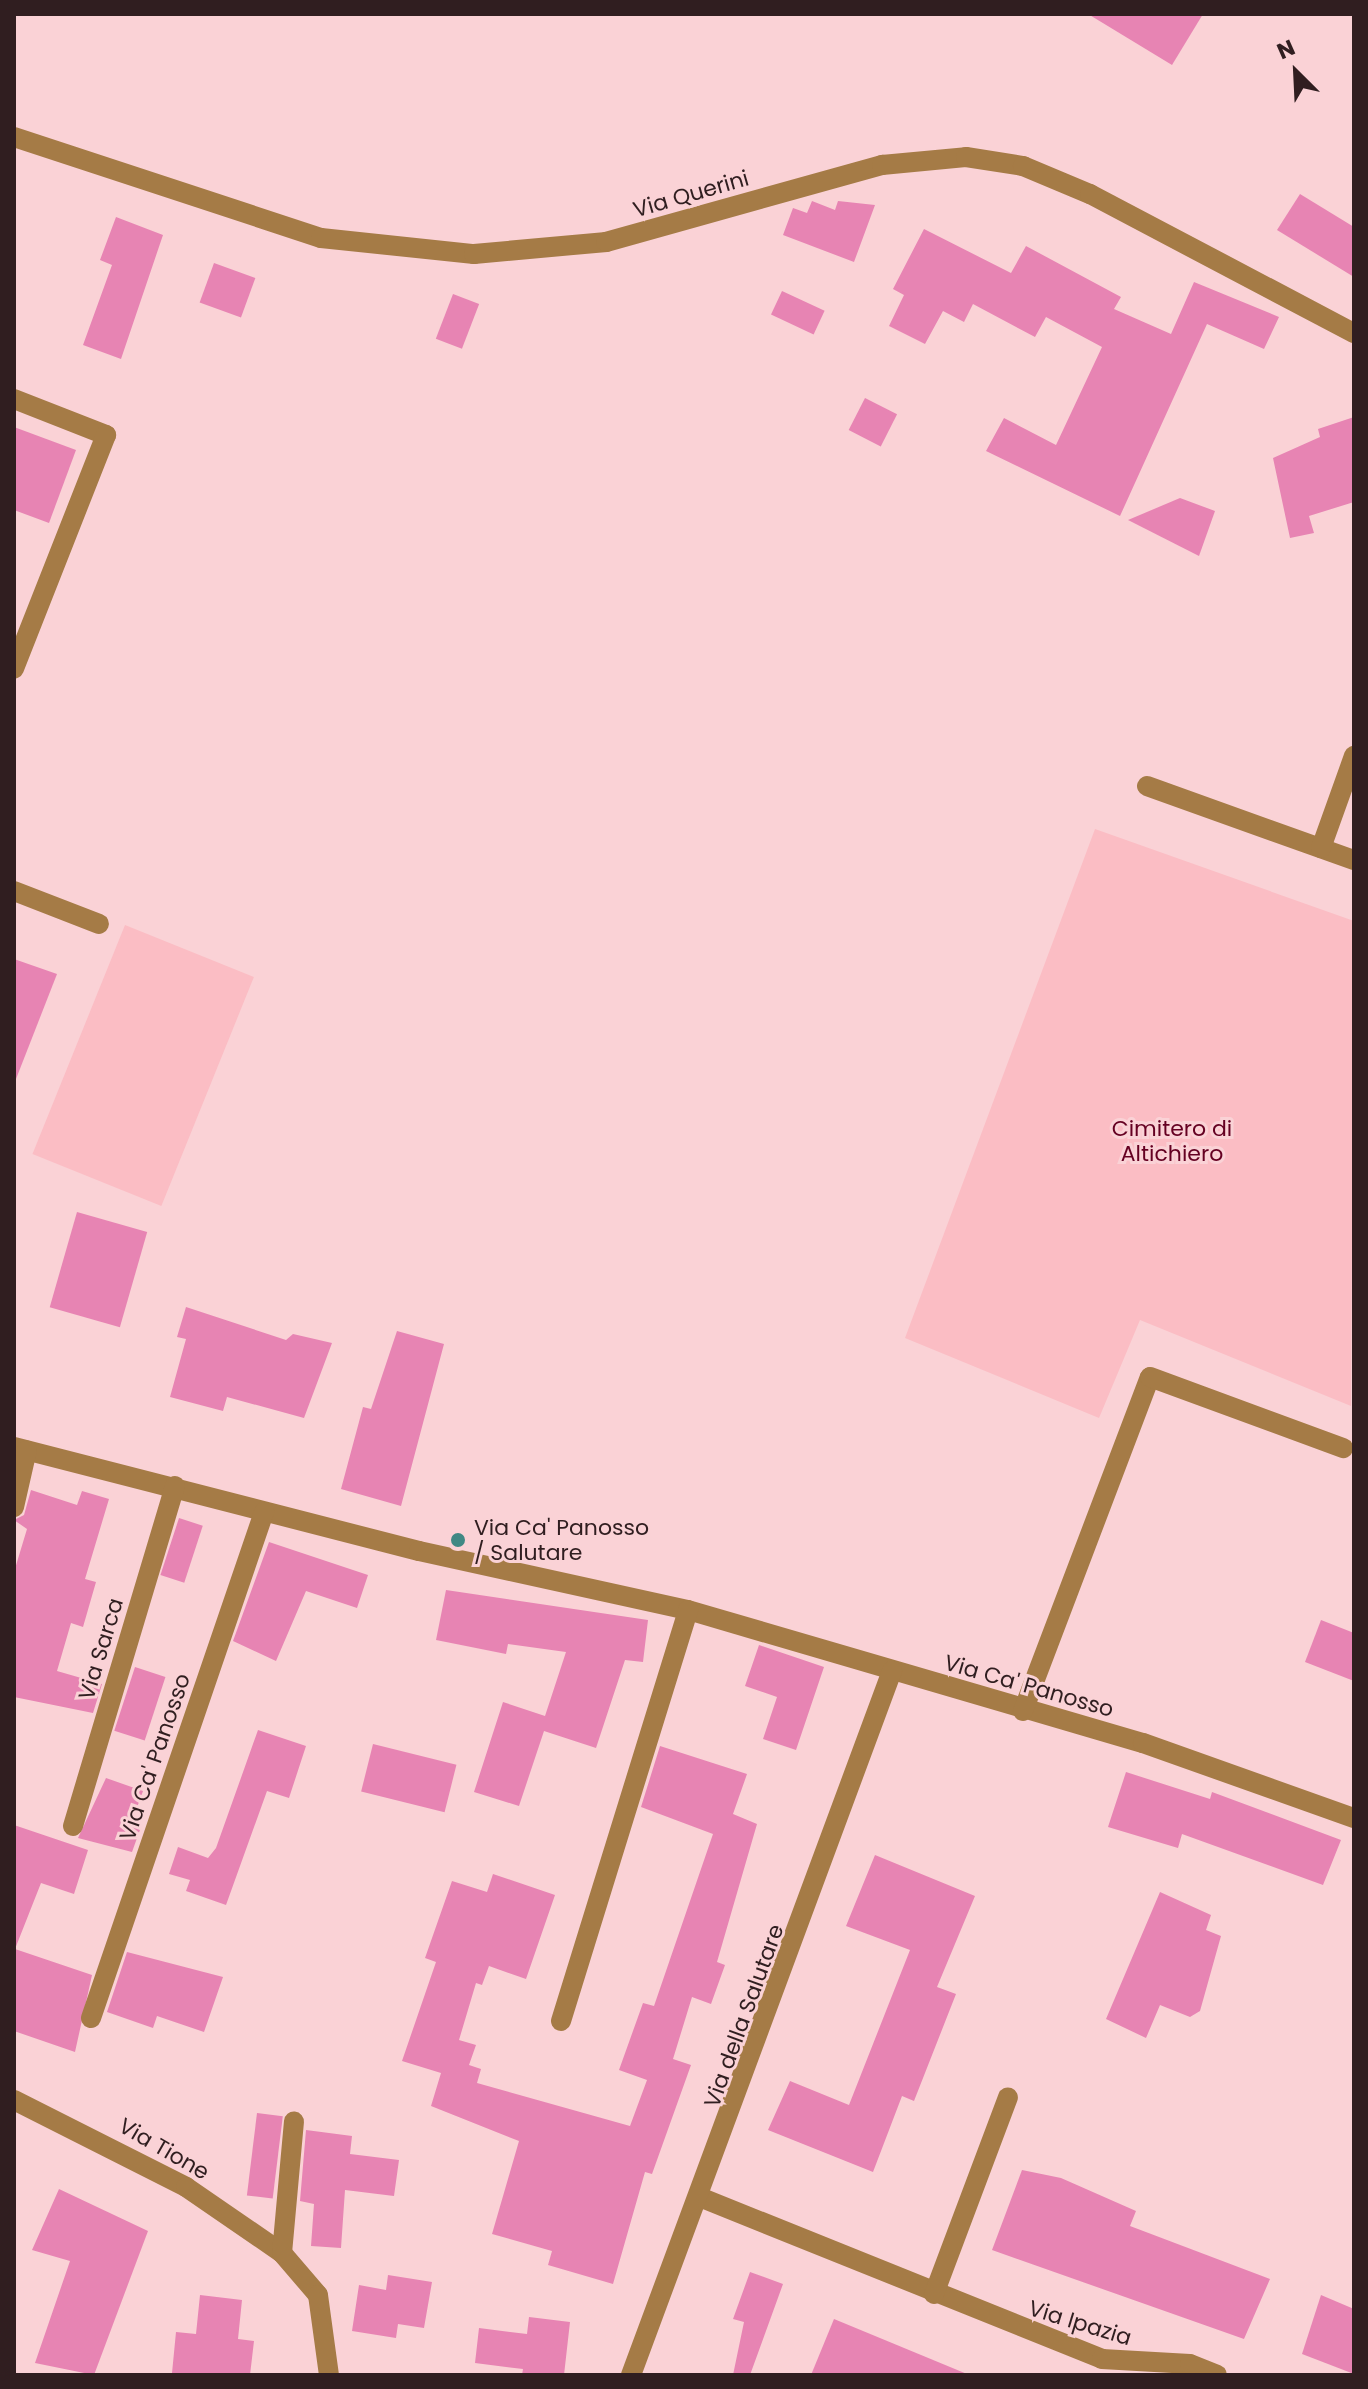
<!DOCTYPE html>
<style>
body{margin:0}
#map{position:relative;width:1368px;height:2389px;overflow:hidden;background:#fad2d6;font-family:Poppins,sans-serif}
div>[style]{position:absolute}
.green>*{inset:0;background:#fbbdc4;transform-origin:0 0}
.building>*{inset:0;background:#e784b3;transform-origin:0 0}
.minor>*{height:20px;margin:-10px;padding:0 10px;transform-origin:10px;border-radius:10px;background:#a57b46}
.dots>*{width:22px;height:22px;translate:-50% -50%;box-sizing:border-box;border:4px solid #fad2d6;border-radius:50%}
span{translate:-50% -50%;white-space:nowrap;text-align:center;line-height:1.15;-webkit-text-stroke:6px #fad2d6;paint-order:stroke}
.street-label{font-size:22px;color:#301e20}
.park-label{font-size:22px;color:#650022}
.poi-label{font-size:22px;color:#301e20}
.left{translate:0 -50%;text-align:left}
.frame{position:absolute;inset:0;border:16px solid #301e20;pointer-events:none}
.north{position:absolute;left:1256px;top:32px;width:80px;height:80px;-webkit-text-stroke:6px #fad2d6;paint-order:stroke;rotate:336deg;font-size:22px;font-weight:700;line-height:32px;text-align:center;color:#301e20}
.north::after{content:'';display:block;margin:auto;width:28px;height:36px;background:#301e20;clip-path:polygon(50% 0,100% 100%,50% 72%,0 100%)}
</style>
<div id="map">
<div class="green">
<i style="clip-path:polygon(1095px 829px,1354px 921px,1351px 1406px,1140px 1320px,1099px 1418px,905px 1338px)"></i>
<i style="left:125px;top:925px;width:139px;height:247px;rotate:22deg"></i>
</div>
<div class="building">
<i style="clip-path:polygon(1088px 14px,1203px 14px,1172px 65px)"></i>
<i style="clip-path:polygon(1300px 194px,1354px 227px,1354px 277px,1277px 230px)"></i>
<i style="clip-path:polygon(812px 201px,835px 210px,838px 201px,875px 205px,854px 262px,783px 235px,793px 208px,807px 213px)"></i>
<i style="clip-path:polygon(116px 217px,163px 235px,121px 359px,83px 345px,112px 265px,100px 260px)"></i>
<i style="clip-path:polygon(924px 229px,1011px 273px,1026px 246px,1121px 297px,1114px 309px,1171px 334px,1194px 282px,1279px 317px,1264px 349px,1207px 324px,1120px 516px,986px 451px,1004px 418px,1056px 445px,1102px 347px,1046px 317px,1035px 337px,973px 304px,964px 322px,943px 311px,925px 344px,889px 326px,904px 295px,893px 289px)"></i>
<i style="left:214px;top:263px;width:44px;height:42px;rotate:20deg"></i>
<i style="left:782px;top:291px;width:47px;height:26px;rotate:25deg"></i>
<i style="left:453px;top:294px;width:28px;height:48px;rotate:21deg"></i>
<i style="left:865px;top:398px;width:36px;height:36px;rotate:27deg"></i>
<i style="clip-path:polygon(1354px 417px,1354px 502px,1309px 516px,1314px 533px,1290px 538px,1273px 458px,1320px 437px,1318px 429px)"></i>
<i style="clip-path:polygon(14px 427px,76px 450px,49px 523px,14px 510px)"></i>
<i style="clip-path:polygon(1180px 498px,1215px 511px,1199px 556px,1128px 520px)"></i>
<i style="clip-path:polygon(14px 959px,57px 974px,16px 1079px,14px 1078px)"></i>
<i style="left:77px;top:1212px;width:73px;height:99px;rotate:16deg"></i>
<i style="clip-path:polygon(186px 1307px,286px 1340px,293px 1334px,332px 1343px,304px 1418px,227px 1397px,223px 1411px,170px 1397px,186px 1339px,177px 1337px)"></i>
<i style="clip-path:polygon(397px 1331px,444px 1344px,401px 1506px,341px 1489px,363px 1407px,371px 1409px)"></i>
<i style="clip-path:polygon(31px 1490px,77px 1505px,82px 1491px,109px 1499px,85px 1579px,96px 1582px,83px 1627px,71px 1623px,57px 1671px,102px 1684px,93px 1713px,14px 1697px,14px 1572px,27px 1529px,14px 1520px,24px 1515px)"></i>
<i style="left:179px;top:1518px;width:25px;height:60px;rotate:18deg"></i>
<i style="clip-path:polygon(269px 1542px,368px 1575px,357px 1608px,306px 1591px,276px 1661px,233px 1641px)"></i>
<i style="clip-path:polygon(446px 1590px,648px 1620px,643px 1662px,625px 1660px,596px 1748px,544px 1731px,519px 1806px,474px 1792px,503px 1702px,545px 1716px,566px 1652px,508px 1644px,506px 1654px,436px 1640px)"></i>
<i style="clip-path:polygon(1321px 1620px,1354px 1633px,1354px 1681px,1305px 1662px)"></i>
<i style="clip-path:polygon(759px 1645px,824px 1667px,796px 1750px,763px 1739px,777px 1697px,745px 1686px)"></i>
<i style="left:135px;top:1667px;width:32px;height:67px;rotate:18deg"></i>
<i style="clip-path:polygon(258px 1730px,306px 1746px,289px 1798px,267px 1791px,226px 1905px,186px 1891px,190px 1880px,169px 1874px,178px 1847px,208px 1858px,216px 1848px)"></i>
<i style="left:373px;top:1744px;width:86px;height:49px;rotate:14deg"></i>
<i style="clip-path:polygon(660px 1746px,747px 1774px,733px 1814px,757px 1824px,717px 1962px,725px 1965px,711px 2004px,692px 1997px,673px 2059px,691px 2065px,652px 2174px,645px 2172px,613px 2284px,548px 2265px,552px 2251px,492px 2234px,519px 2141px,431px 2106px,441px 2073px,402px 2061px,436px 1962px,425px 1958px,452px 1881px,487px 1892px,493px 1874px,555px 1895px,526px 1979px,489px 1966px,482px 1985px,476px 1983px,459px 2040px,476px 2045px,469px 2065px,481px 2069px,477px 2083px,630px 2126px,647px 2080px,619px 2070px,643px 2003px,654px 2006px,713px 1834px,641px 1807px)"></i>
<i style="clip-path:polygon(1126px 1772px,1210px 1799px,1212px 1792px,1341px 1840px,1323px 1885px,1182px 1834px,1178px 1848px,1108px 1827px)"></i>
<i style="clip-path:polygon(106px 1778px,143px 1791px,131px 1824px,141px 1827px,132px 1852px,78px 1838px)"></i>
<i style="clip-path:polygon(14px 1825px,88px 1850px,74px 1894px,41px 1883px,15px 1949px,92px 1975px,75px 2052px,14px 2031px)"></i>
<i style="clip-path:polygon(875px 1855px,975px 1896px,937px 1987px,956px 1994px,914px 2101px,902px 2096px,873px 2172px,768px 2130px,790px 2081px,849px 2105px,910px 1950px,846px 1926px)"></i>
<i style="clip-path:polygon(1160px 1892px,1211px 1915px,1206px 1930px,1221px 1936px,1200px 2011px,1190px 2017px,1160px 2005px,1146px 2038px,1106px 2019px)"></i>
<i style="clip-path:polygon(127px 1952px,223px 1977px,204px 2032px,157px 2016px,153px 2028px,107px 2012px)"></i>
<i style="left:257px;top:2113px;width:26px;height:83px;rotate:7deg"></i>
<i style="clip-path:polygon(306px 2130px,352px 2136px,350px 2154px,399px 2160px,394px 2196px,345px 2190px,341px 2248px,311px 2246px,314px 2204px,300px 2201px)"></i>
<i style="clip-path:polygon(1022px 2170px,1061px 2178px,1136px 2211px,1130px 2226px,1270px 2279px,1244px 2339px,992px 2250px)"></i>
<i style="clip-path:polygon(59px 2189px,148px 2231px,94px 2375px,35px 2363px,70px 2261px,32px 2250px)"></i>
<i style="clip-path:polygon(750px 2272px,783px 2284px,750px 2375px,733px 2375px,744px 2322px,733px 2319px)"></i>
<i style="clip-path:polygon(388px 2275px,432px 2282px,424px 2328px,398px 2324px,396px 2338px,352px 2331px,359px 2285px,386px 2290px)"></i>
<i style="clip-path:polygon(200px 2295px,242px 2300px,238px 2339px,254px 2341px,250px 2375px,172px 2373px,176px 2332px,196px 2334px)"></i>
<i style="clip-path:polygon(1321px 2295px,1354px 2309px,1354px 2374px,1302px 2354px)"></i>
<i style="clip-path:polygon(529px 2317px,570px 2322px,564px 2375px,522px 2375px,523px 2369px,475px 2363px,479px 2328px,527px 2334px)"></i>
<i style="clip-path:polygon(834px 2319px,967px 2374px,967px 2375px,811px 2375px)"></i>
</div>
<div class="minor">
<i style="left:14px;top:137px;width:323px;rotate:18.2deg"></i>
<i style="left:321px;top:238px;width:154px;rotate:6deg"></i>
<i style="left:474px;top:254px;width:133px;rotate:-5.2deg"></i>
<i style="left:606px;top:242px;width:287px;rotate:-15.6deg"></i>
<i style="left:882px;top:165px;width:84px;rotate:-5.4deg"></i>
<i style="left:966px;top:157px;width:58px;rotate:9deg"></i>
<i style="left:1023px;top:166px;width:73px;rotate:22.7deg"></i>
<i style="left:1090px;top:194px;width:298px;rotate:27.8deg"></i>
<i style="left:14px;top:399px;width:99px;rotate:21.4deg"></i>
<i style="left:106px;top:435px;width:251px;rotate:111.5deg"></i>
<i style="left:1147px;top:786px;width:220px;rotate:19.7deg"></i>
<i style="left:1321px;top:848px;width:98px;rotate:-70.3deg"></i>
<i style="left:14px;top:891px;width:91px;rotate:21.2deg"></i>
<i style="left:14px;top:1447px;width:418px;rotate:14.4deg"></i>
<i style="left:419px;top:1551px;width:275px;rotate:12.4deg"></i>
<i style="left:688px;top:1610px;width:474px;rotate:16.3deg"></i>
<i style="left:1143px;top:1743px;width:224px;rotate:19.6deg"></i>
<i style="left:14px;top:1507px;width:58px;rotate:-77.2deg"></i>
<i style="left:1023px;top:1711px;width:357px;rotate:-69.2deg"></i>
<i style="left:1150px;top:1377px;width:206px;rotate:20.2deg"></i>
<i style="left:73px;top:1826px;width:355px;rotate:-73.3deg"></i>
<i style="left:91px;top:2018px;width:535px;rotate:-71.12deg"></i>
<i style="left:561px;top:2021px;width:430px;rotate:-72.8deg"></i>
<i style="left:14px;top:2100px;width:193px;rotate:26.8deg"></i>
<i style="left:186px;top:2187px;width:116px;rotate:34.5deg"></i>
<i style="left:282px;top:2253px;width:55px;rotate:49.4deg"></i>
<i style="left:318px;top:2295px;width:81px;rotate:82.2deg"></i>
<i style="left:702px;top:2198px;width:431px;rotate:21.9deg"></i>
<i style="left:1102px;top:2359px;width:88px;rotate:3.3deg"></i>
<i style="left:1190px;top:2364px;width:29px;rotate:22deg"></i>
<i style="left:282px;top:2253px;width:132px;rotate:-84.8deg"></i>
<i style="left:934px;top:2294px;width:210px;rotate:-69.4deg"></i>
<i style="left:631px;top:2375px;width:751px;rotate:-69.66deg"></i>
</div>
<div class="dots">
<i style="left:458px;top:1540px;background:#408884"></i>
</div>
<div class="street-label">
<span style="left:691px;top:194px;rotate:-16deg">Via Querini</span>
<span style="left:101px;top:1649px;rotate:-73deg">Via Sarca</span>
<span style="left:1029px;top:1686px;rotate:16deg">Via Ca' Panosso</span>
<span style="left:155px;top:1757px;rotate:-71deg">Via Ca' Panosso</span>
<span style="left:744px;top:2016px;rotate:-70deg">Via della Salutare</span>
<span style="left:164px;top:2149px;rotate:30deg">Via Tione</span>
<span style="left:1080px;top:2323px;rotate:17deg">Via Ipazia</span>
</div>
<div class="park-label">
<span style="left:1172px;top:1141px">Cimitero di<br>Altichiero</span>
</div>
<div class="poi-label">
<span class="left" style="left:474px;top:1540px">Via Ca' Panosso<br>/ Salutare</span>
</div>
<div class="frame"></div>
<div class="north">N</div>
</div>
